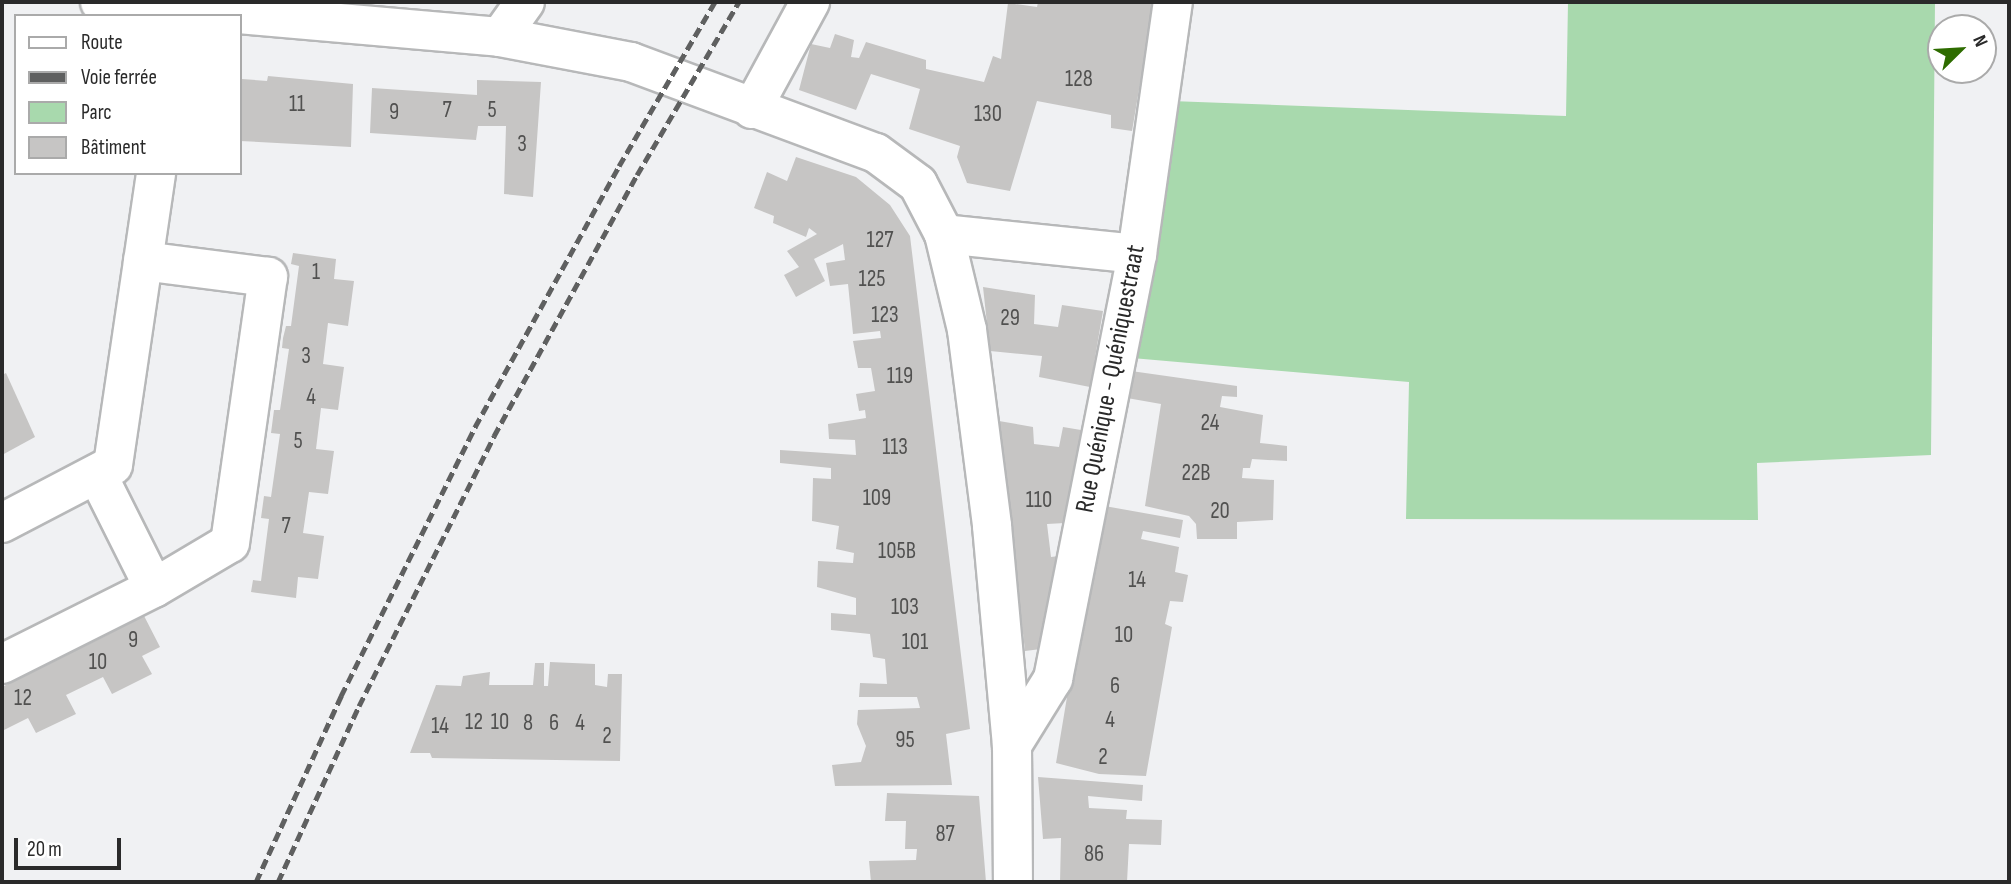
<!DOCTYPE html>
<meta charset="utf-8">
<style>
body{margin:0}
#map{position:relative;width:2011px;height:884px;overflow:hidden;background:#f0f1f3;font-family:"Sofia Sans Condensed",sans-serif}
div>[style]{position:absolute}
.green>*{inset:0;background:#a8d9ad}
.building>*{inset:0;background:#c6c5c4}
.roads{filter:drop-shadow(2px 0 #b7b8b9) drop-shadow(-2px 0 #b7b8b9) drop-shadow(0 2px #b7b8b9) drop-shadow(0 -2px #b7b8b9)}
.minor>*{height:38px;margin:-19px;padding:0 19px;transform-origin:19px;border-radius:19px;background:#fff}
.rail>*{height:5px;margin-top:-2.5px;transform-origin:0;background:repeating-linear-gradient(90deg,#5f6060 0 10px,transparent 0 15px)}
span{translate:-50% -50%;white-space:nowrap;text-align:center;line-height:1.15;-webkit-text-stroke:5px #fff;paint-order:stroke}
.number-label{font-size:23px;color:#515150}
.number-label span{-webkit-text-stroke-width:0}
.street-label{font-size:26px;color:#2a2a2a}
.frame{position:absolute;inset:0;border:4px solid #2a2a2a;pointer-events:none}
.legend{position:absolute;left:14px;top:14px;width:228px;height:161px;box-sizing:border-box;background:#fff;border:2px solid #aaa;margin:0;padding:9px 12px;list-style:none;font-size:21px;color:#2a2a2a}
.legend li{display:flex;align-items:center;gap:14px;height:35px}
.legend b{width:35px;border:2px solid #aaa}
.north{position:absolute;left:1927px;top:14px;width:70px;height:70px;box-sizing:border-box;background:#fff;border:2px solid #aaa;border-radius:50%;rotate:66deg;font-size:19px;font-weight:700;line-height:28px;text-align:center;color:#2a2a2a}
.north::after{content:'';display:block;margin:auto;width:24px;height:32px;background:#2e6c00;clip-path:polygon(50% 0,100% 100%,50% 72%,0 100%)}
.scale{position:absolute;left:14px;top:838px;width:107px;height:32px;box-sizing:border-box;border:4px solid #2a2a2a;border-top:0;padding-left:9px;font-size:21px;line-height:24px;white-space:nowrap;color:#2a2a2a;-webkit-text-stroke:5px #fff;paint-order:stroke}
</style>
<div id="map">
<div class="green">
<i style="clip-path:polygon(1568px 2px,1935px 2px,1931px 455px,1757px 463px,1758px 520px,1406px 519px,1409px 382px,1132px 358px,1171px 101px,1566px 116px)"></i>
</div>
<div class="building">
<i style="clip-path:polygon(1038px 2px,1154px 2px,1132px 131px,1111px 128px,1111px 115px,1037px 101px,1010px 191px,967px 183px,957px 157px,960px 146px,909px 129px,920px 89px,871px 74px,856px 110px,799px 90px,811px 44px,830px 48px,835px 34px,854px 40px,851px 57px,859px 58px,866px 42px,926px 60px,926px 69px,984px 82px,993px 56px,1001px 59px,1008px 3px,1037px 7px)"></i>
<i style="clip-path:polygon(268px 76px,353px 84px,351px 147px,240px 141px,242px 79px,267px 81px)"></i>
<i style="clip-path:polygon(477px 80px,541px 82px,533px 197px,504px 194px,506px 126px,478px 126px,476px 140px,370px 133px,372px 88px,477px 95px)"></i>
<i style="clip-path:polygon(796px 157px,856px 177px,890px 205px,910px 236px,970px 729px,946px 734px,952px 785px,835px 786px,832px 765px,861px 762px,866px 746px,857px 724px,858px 710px,920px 708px,917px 697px,859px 697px,860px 683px,887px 684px,885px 659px,873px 657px,870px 634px,831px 630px,831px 613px,856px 615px,856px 598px,817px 587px,818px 561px,853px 563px,854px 553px,836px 549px,839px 526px,812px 521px,813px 478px,831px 479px,831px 468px,780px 463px,780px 450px,856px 455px,855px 440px,829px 439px,828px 424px,866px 418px,865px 410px,859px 411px,856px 394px,875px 391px,871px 368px,858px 368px,853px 341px,881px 338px,880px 331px,853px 334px,848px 284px,830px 286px,826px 263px,845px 260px,843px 244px,814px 259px,825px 281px,796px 297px,784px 275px,799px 267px,787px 251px,817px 234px,809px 228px,806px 237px,773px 223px,774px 216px,754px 208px,767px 172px,787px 181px)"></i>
<i style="clip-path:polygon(293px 253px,336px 259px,334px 279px,354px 281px,348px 326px,328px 323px,323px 364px,344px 367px,338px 410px,321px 408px,316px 449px,334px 451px,328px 494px,309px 492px,303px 533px,324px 536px,318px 579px,298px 577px,296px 598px,251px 592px,253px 580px,261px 581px,269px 519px,261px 518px,264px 496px,271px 497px,280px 434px,271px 433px,274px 410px,280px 410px,289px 349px,282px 348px,283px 338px,286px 326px,291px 326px,299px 266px,291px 264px)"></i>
<i style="clip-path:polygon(983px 287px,1035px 295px,1034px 324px,1058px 327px,1062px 305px,1103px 311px,1090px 387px,1039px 377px,1042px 356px,990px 351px)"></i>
<i style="clip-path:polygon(1131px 371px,1237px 386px,1237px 397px,1222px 396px,1220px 407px,1263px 415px,1260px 443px,1287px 446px,1287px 461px,1252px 459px,1250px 468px,1243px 468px,1242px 478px,1274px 480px,1273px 520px,1237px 522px,1237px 539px,1197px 539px,1196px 524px,1189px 516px,1145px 506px,1161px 404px,1127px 398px)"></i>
<i style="clip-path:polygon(6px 373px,35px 437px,2px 455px,2px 375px)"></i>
<i style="clip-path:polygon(999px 421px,1033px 427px,1034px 444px,1059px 447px,1063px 427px,1081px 430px,1065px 523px,1047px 524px,1051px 557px,1059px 556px,1041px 649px,1025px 651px)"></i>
<i style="clip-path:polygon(1099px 505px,1183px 520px,1180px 538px,1143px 531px,1141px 539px,1179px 547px,1175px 572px,1188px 575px,1183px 602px,1170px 601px,1165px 624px,1172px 627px,1146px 776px,1099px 774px,1056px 763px)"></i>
<i style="clip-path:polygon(140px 608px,160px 647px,142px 656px,152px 674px,112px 694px,103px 677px,66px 695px,76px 714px,36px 733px,28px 718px,2px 731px,2px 683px,4px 686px,59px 658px,56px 652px)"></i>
<i style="clip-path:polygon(550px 662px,595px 664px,595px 685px,607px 687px,608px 674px,622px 674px,620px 761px,432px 758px,430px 753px,410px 753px,436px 685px,461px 686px,463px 676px,490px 672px,489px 685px,533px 685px,535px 663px,544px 663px,544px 686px,548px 686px)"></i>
<i style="clip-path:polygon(1038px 777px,1143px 785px,1142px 801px,1088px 796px,1089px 808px,1127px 810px,1126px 819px,1162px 820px,1161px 845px,1129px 844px,1127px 882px,1060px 882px,1061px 838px,1043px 839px)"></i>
<i style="clip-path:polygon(887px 793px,979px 796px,986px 882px,871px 882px,869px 861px,916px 860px,917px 849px,905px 849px,906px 821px,885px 821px)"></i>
</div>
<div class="roads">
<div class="minor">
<i style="left:100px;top:2px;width:402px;rotate:5deg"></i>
<i style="left:500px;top:37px;width:133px;rotate:10.8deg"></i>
<i style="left:631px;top:62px;width:261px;rotate:20.4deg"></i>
<i style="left:876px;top:153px;width:52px;rotate:36.4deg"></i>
<i style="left:918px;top:184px;width:56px;rotate:62.5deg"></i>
<i style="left:944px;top:234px;width:99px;rotate:76.5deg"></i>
<i style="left:967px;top:330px;width:198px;rotate:82.7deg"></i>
<i style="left:992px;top:526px;width:220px;rotate:84.8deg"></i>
<i style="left:1012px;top:745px;width:137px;rotate:89.6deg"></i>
<i style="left:500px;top:37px;width:43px;rotate:-54.5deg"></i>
<i style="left:752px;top:109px;width:122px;rotate:-61.5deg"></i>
<i style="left:944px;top:234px;width:194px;rotate:5.9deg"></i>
<i style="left:97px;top:474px;width:127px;rotate:63.4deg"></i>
<i style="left:2px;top:523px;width:125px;rotate:-27.6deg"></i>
<i style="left:113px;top:465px;width:295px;rotate:-81.6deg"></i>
<i style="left:2px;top:664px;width:170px;rotate:-26.6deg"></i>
<i style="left:154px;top:588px;width:88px;rotate:-30.6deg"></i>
<i style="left:230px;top:543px;width:269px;rotate:-81.9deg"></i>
<i style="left:268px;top:277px;width:126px;rotate:-172.7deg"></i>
<i style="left:1012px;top:745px;width:78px;rotate:-58.2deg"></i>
<i style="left:1053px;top:679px;width:433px;rotate:-78.8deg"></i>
<i style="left:1137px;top:254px;width:255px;rotate:-81.9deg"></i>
</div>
</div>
<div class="rail">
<i style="left:256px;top:882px;width:205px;rotate:-65.4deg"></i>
<i style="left:341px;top:696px;width:301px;rotate:-63.5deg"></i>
<i style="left:475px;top:427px;width:298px;rotate:-61.1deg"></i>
<i style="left:619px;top:166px;width:190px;rotate:-59.7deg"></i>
<i style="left:278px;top:882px;width:194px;rotate:-65.3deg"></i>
<i style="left:359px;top:706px;width:302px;rotate:-63.4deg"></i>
<i style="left:494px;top:436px;width:298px;rotate:-61.3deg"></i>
<i style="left:637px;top:175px;width:201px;rotate:-59.5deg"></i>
</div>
<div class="number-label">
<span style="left:1079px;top:79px">128</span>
<span style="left:297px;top:104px">11</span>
<span style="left:447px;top:110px">7</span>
<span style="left:492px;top:110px">5</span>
<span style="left:394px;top:112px">9</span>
<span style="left:988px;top:114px">130</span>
<span style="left:522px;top:144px">3</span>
<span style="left:880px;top:240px">127</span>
<span style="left:316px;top:272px">1</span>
<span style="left:872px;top:279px">125</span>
<span style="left:885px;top:315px">123</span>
<span style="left:1010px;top:318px">29</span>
<span style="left:306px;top:356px">3</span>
<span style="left:900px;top:376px">119</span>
<span style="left:311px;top:397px">4</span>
<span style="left:1210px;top:423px">24</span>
<span style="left:298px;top:441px">5</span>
<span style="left:895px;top:447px">113</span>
<span style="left:1196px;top:473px">22B</span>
<span style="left:877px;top:498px">109</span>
<span style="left:1039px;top:500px">110</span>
<span style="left:1220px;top:511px">20</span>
<span style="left:286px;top:526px">7</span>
<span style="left:897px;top:551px">105B</span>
<span style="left:1137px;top:580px">14</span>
<span style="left:905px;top:607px">103</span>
<span style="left:1124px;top:635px">10</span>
<span style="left:133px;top:640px">9</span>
<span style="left:915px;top:642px">101</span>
<span style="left:98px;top:662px">10</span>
<span style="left:1115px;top:686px">6</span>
<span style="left:23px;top:698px">12</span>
<span style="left:1110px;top:720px">4</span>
<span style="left:474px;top:722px">12</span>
<span style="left:500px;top:722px">10</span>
<span style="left:528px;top:723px">8</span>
<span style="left:554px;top:723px">6</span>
<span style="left:580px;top:723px">4</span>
<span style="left:440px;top:726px">14</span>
<span style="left:607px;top:736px">2</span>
<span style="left:905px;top:740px">95</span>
<span style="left:1103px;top:757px">2</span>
<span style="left:945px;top:834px">87</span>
<span style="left:1094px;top:854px">86</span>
</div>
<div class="street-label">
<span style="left:1111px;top:379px;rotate:-79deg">Rue Quénique - Quéniquestraat</span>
</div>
<div class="frame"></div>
<ul class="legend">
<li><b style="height:9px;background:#fff"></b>Route</li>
<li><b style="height:9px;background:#5f6060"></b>Voie ferrée</li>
<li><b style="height:19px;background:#a8d9ad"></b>Parc</li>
<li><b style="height:19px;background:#c6c5c4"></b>Bâtiment</li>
</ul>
<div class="north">N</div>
<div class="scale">20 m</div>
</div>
